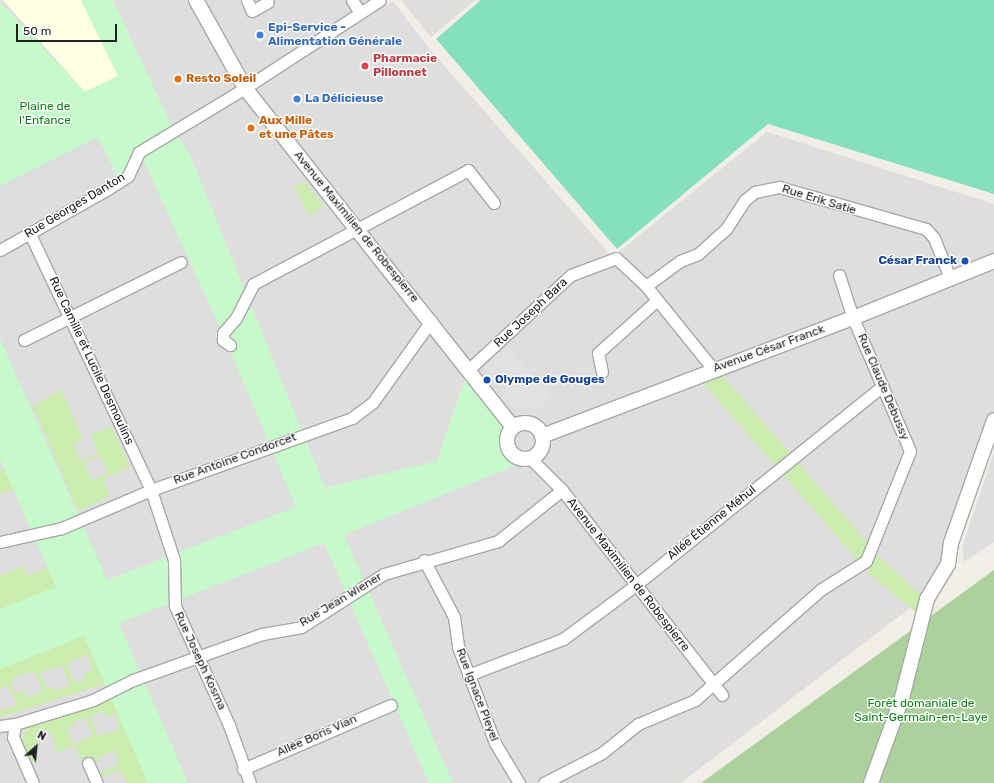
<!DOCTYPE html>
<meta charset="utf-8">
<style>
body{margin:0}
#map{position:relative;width:994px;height:783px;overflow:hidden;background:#f1eee8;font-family:Rubik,sans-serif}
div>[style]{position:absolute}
.residential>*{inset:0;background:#dfdede}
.education>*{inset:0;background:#ffffe3}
.grass>*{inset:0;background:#ccebae}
.forest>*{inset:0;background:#acd19c}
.park>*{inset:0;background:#c6faca}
.pitch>*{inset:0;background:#86e0bd}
.parking>*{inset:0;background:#e1e1e1}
.roads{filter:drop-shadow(1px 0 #a8a8a8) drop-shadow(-1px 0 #a8a8a8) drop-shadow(0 1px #a8a8a8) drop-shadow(0 -1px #a8a8a8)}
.minor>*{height:11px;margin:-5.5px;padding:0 5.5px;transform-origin:5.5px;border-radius:5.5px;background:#fff}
.tertiary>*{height:14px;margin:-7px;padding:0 7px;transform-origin:7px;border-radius:7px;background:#fff}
.tertiary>.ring{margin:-7px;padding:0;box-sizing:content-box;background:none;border:14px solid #fff;border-radius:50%}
.dots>*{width:11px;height:11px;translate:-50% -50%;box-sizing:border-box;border:2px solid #fff;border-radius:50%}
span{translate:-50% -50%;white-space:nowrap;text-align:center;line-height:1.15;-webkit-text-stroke:3px #fff;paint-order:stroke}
.shop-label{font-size:12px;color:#366cbe;font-weight:700}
.left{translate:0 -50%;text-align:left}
.health-label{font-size:12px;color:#be3a42;font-weight:700}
.food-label{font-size:12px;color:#c56008;font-weight:700}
.park-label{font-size:12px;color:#0b8415}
.street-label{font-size:12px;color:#212121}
.transit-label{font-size:12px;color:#164399;font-weight:700}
.right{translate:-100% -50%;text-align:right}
.north{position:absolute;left:16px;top:727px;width:40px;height:40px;-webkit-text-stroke:3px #fff;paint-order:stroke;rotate:27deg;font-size:11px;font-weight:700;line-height:16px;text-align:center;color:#212121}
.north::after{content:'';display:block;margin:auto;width:14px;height:18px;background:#212121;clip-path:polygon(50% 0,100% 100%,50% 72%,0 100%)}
.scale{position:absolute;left:16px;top:24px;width:101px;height:18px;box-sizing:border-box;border:2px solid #212121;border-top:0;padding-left:5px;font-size:12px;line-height:14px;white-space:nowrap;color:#212121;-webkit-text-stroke:3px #fff;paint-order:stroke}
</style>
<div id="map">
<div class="residential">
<i style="clip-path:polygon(0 0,190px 0,245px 93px,393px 1px,428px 47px,612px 257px,767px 132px,994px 204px,994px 419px,952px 546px,953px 575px,681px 783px,0 783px)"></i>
<i style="clip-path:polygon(203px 0,384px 0,248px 83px)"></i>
<i style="clip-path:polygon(401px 0,475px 0,431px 37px)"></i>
<i style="clip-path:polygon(994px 452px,994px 542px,964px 562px,962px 547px)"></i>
</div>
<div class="education">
<i style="clip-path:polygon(3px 0,81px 0,118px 76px,85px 92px)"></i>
</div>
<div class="grass">
<i style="clip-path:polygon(304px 181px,323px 206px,309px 216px,294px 187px)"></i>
<i style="clip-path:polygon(717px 369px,884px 562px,927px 599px,923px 618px,871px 576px,697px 376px)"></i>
<i style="clip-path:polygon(evenodd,61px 389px,83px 439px,73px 444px,81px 461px,98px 453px,91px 435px,111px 426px,130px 467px,103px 479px,110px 497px,78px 511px,33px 407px,61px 389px,100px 456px,108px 473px,92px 481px,84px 463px,100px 456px)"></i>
<i style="clip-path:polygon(5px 470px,13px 489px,0 495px,0 471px)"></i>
<i style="clip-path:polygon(23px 566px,27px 576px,48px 568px,56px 588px,0 609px,0 576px)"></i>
<i style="clip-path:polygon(evenodd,84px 636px,105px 684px,0 717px,0 708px,2px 711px,17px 705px,8px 685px,0 688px,0 669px,84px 636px,87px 654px,93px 670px,84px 674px,85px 679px,75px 683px,67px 665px,87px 654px,84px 636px,62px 666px,70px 685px,55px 691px,53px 687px,47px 689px,40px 673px,62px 666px,84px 636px,34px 672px,43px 691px,28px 698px,25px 690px,16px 694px,11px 682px,17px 676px,34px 672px)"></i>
<i style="clip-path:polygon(evenodd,111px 697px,148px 783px,128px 783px,119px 770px,101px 778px,103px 783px,98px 783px,89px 761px,83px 764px,74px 745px,57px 752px,53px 737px,47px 730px,35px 736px,38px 744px,31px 747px,37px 761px,32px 763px,22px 741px,28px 725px,111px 697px,103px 711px,106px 718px,115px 714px,120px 726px,113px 732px,98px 736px,90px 717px,103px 711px,111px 697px,85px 717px,93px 736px,74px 744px,67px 729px,75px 726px,74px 722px,85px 717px,111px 697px,116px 750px,119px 765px,99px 773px,95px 764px,99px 762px,98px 757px,116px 750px)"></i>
</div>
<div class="forest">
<i style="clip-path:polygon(994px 570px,994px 783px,701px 783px,917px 626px)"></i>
</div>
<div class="park">
<i style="clip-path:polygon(81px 0,113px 0,174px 131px,190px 155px,325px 488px,437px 461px,468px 370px,510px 431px,506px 444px,511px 453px,522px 459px,531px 459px,344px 535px,453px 783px,429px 783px,324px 543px,119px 623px,188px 783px,148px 783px,84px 636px,0 669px,0 609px,56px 587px,0 459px,0 339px,107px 580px,296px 507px,230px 350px,140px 152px,120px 181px,98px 137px,0 186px,0 2px,85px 92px,118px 76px)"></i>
</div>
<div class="pitch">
<i style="clip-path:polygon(481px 0,994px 0,994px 194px,768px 124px,617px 249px,436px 39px)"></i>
</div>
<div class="parking">
<i style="clip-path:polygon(508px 348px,552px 398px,538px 409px,515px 407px,483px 368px)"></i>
</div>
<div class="roads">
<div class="minor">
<i style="left:247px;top:0;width:12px;rotate:66deg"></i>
<i style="left:252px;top:11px;width:18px;rotate:-29deg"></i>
<i style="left:352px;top:0;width:15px;rotate:58deg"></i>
<i style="left:30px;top:234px;width:283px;rotate:64.7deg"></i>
<i style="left:151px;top:490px;width:74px;rotate:71.8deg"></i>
<i style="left:174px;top:560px;width:46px;rotate:88.8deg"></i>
<i style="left:175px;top:606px;width:131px;rotate:65.6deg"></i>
<i style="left:229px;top:725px;width:62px;rotate:70.1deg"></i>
<i style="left:0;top:250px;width:124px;rotate:-29.5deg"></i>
<i style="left:108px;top:189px;width:24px;rotate:-33deg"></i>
<i style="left:128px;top:176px;width:26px;rotate:-65deg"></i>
<i style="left:139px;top:152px;width:124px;rotate:-31.1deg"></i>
<i style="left:245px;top:88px;width:161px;rotate:-33.1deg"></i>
<i style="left:646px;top:286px;width:42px;rotate:-36.3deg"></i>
<i style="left:680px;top:261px;width:19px;rotate:-21deg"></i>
<i style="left:698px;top:254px;width:38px;rotate:-42deg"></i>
<i style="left:726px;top:229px;width:35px;rotate:-57deg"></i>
<i style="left:745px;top:200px;width:13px;rotate:-39deg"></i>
<i style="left:755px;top:192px;width:25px;rotate:-12deg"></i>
<i style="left:779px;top:187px;width:153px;rotate:15.9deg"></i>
<i style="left:926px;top:229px;width:12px;rotate:48deg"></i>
<i style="left:934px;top:238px;width:43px;rotate:68.2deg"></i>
<i style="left:24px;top:340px;width:175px;rotate:-26.4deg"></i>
<i style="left:230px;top:345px;width:9px;rotate:-144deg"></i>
<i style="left:223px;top:340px;width:7px;rotate:-90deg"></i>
<i style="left:223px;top:333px;width:20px;rotate:-49deg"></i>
<i style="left:236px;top:318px;width:38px;rotate:-63deg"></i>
<i style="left:253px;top:284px;width:243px;rotate:-27.9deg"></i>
<i style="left:468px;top:170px;width:42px;rotate:51.8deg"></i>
<i style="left:468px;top:370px;width:140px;rotate:-42.7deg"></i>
<i style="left:571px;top:275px;width:48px;rotate:-20.7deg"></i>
<i style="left:616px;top:258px;width:41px;rotate:43deg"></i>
<i style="left:646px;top:286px;width:108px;rotate:51deg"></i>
<i style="left:602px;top:372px;width:19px;rotate:-102deg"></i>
<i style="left:598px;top:353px;width:79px;rotate:-41.9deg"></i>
<i style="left:531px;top:459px;width:44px;rotate:45deg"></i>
<i style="left:562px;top:490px;width:260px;rotate:52deg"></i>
<i style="left:0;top:542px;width:64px;rotate:-12.7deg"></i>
<i style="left:62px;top:528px;width:97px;rotate:-23.1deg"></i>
<i style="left:151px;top:490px;width:214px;rotate:-19.7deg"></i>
<i style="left:352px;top:418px;width:26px;rotate:-37deg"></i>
<i style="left:373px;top:402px;width:100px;rotate:-54.4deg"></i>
<i style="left:424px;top:560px;width:64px;rotate:62.2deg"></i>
<i style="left:454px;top:617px;width:30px;rotate:82deg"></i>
<i style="left:458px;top:647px;width:103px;rotate:68.9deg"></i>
<i style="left:495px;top:743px;width:47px;rotate:59deg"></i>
<i style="left:468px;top:675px;width:102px;rotate:-20.8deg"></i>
<i style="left:563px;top:639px;width:92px;rotate:-36.6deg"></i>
<i style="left:637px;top:584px;width:315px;rotate:-38.9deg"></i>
<i style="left:0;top:726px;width:15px;rotate:-8deg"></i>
<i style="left:88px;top:763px;width:22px;rotate:66deg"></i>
<i style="left:243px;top:769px;width:161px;rotate:-23.4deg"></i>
<i style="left:33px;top:783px;width:50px;rotate:-113.5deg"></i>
<i style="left:13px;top:737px;width:13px;rotate:-81deg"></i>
<i style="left:15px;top:724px;width:82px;rotate:-17.1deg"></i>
<i style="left:93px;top:700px;width:45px;rotate:-26.6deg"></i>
<i style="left:133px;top:680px;width:137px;rotate:-19.6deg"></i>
<i style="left:262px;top:634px;width:40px;rotate:-10deg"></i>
<i style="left:301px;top:627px;width:98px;rotate:-32.6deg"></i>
<i style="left:384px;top:574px;width:119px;rotate:-16.1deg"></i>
<i style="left:498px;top:541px;width:82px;rotate:-38.6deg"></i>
<i style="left:544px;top:783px;width:65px;rotate:-27.3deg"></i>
<i style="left:602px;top:753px;width:46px;rotate:-38.9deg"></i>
<i style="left:638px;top:724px;width:62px;rotate:-22.8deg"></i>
<i style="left:695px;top:700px;width:167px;rotate:-41.3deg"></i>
<i style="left:820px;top:590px;width:54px;rotate:-32.2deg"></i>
<i style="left:866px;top:561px;width:118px;rotate:-68.2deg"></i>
<i style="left:910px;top:451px;width:145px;rotate:-113.2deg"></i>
<i style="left:853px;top:318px;width:45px;rotate:-108deg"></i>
</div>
<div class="tertiary">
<i style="left:196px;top:0;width:101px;rotate:60.9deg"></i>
<i style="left:245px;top:88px;width:432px;rotate:51.7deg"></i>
<i class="ring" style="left:507px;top:423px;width:22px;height:22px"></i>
<i style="left:542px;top:436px;width:333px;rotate:-20.8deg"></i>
<i style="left:853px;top:318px;width:152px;rotate:-22deg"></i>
<i style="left:871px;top:783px;width:90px;rotate:-70deg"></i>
<i style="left:902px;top:698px;width:102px;rotate:-75.8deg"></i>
<i style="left:927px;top:599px;width:41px;rotate:-59deg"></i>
<i style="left:948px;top:564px;width:21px;rotate:-82deg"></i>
<i style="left:951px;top:543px;width:130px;rotate:-70.7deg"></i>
</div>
</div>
<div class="dots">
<i style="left:260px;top:35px;background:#3f7fe0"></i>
<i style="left:365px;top:66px;background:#e0444e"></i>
<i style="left:178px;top:79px;background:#e8710a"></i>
<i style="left:297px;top:99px;background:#3f7fe0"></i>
<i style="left:251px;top:128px;background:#e8710a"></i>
<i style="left:965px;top:261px;background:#1a4fb4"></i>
<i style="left:487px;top:380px;background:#1a4fb4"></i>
</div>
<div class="shop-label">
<span class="left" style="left:268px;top:35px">Epi-Service -<br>Alimentation Générale</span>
<span class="left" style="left:305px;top:99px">La Délicieuse</span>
</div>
<div class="health-label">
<span class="left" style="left:373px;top:66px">Pharmacie<br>Pillonnet</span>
</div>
<div class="food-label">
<span class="left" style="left:186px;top:79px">Resto Soleil</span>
<span class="left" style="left:259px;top:128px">Aux Mille<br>et une Pâtes</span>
</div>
<div class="park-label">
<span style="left:45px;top:114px">Plaine de<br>l'Enfance</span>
<span style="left:921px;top:711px">Forêt domaniale de<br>Saint-Germain-en-Laye</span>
</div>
<div class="street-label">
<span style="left:819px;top:200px;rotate:17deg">Rue Erik Satie</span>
<span style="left:75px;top:206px;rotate:-31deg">Rue Georges Danton</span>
<span style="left:356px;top:227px;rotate:51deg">Avenue Maximilien de Robespierre</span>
<span style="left:531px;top:313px;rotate:-43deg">Rue Joseph Bara</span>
<span style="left:769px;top:349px;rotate:-20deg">Avenue César Franck</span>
<span style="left:91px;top:361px;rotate:65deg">Rue Camille et Lucile Desmoulins</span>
<span style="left:883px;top:387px;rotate:67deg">Rue Claude Debussy</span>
<span style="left:235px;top:459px;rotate:-20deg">Rue Antoine Condorcet</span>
<span style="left:712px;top:523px;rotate:-39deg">Allée Étienne Méhul</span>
<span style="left:628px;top:575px;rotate:52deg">Avenue Maximilien de Robespierre</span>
<span style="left:341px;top:600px;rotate:-31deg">Rue Jean Wiener</span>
<span style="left:200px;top:661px;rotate:65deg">Rue Joseph Kosma</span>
<span style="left:477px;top:695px;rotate:69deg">Rue Ignace Pleyel</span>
<span style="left:317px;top:736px;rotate:-24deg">Allée Boris Vian</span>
</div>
<div class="transit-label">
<span class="right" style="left:957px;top:261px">César Franck</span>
<span class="left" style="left:495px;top:380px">Olympe de Gouges</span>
</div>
<div class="north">N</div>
<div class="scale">50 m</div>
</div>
